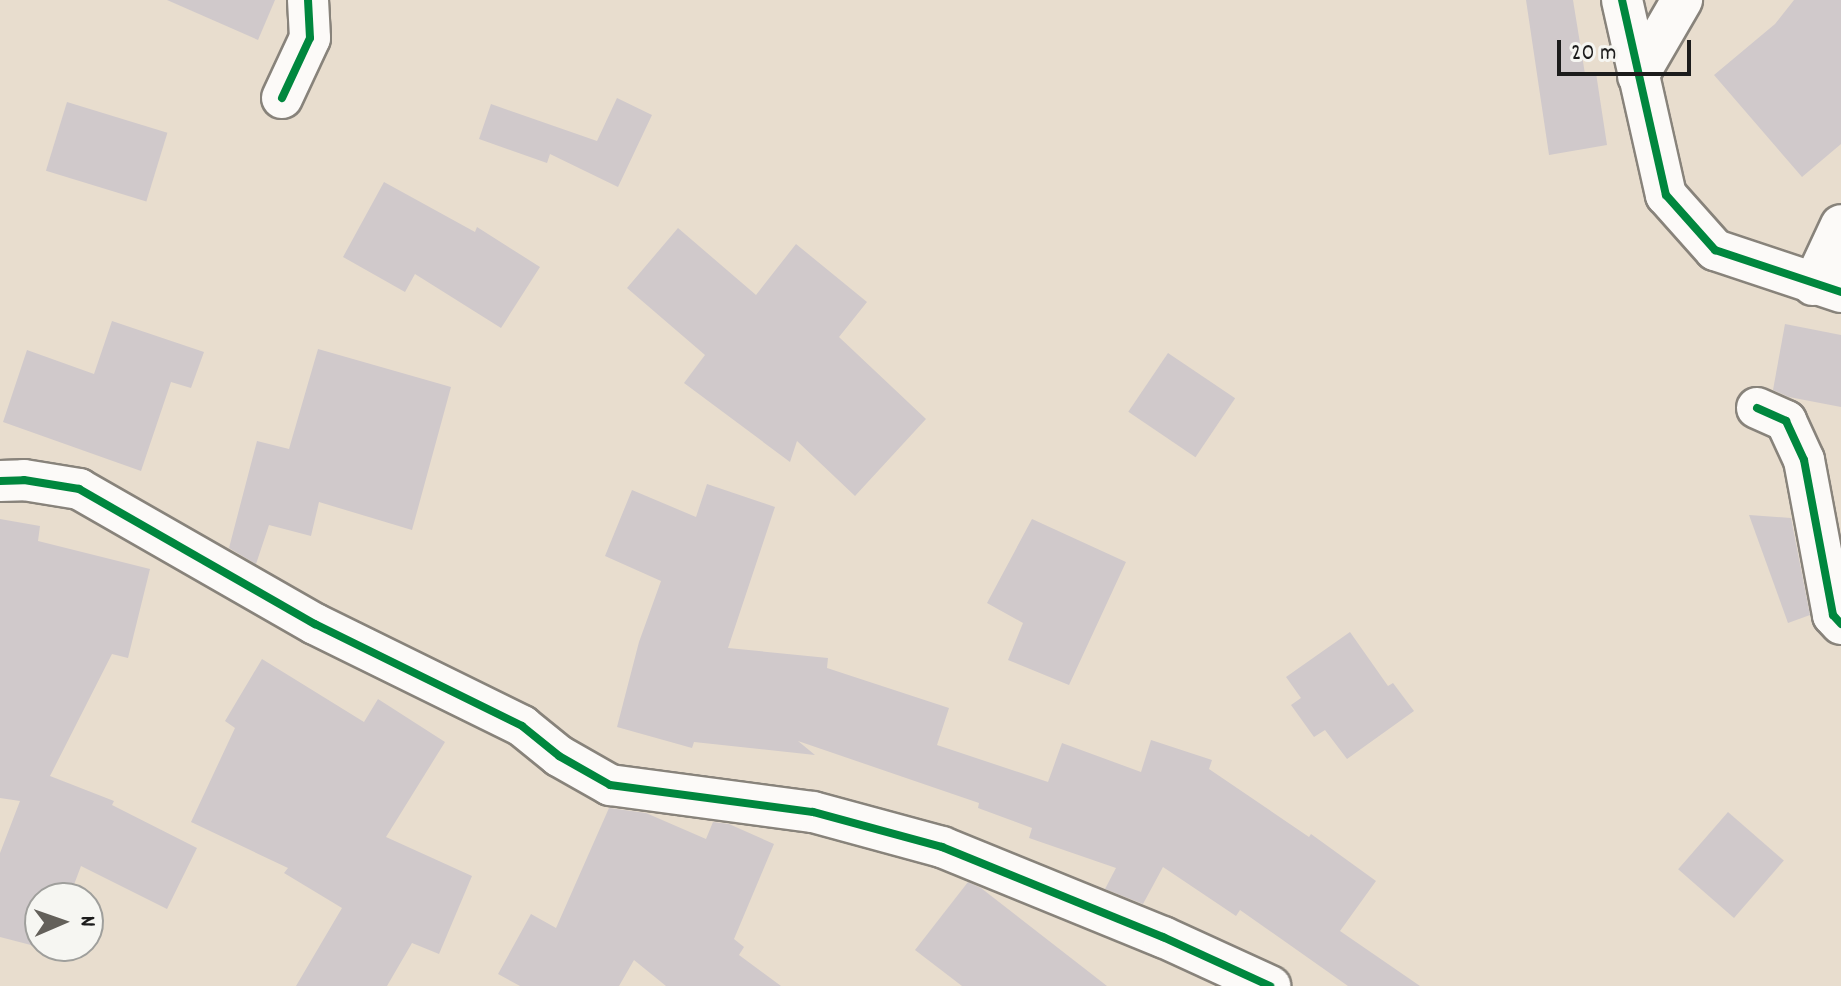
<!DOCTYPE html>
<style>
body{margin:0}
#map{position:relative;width:1841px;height:986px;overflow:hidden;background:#e8ddce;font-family:Dekko,sans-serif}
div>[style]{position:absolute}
.building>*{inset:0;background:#d0c9cb;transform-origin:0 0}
.roads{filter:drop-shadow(2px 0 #88837b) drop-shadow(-2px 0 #88837b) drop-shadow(0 2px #88837b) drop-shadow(0 -2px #88837b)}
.minor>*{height:40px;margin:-20px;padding:0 20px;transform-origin:20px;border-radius:20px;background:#fcfaf8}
.cycleway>*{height:8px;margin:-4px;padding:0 4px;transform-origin:4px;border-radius:4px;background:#00873e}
span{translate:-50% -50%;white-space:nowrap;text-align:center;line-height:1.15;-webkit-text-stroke:6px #f6f6f2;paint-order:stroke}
.north{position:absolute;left:24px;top:882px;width:80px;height:80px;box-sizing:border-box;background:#f6f6f2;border:2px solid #9f9f9c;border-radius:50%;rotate:88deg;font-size:22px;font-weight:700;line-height:32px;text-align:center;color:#1c1c1c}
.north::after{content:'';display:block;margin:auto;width:28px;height:36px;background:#63605a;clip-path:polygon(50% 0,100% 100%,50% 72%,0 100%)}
.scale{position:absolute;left:1557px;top:40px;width:134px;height:36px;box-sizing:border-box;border:4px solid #1c1c1c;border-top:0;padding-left:10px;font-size:24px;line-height:28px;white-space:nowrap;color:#1c1c1c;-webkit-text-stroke:6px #f6f6f2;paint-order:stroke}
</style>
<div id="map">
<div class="building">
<i style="clip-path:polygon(167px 0,275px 0,258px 40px)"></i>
<i style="clip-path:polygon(1526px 0,1573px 0,1585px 74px,1596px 73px,1607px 145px,1549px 155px)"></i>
<i style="clip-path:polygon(1794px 0,1841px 0,1841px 144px,1802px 177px,1714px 75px,1775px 24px)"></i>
<i style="clip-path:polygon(617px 98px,652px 115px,618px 187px,550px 154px,547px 163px,479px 139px,491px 104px,597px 141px)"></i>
<i style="left:67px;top:102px;width:105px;height:72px;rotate:17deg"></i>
<i style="clip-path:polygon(384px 182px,475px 232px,477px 227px,540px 267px,501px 328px,415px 274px,405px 292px,343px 257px)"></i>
<i style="clip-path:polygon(678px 228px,756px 295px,796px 244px,867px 302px,839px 337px,926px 419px,855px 496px,797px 441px,790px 462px,684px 383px,705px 355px,627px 288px)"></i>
<i style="clip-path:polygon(112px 321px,204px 352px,191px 388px,171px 382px,141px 471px,3px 422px,27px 350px,94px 374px)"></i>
<i style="clip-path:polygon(1785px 324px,1841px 335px,1841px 407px,1789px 397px,1773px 390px)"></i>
<i style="clip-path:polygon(318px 349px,451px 387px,412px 530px,319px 502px,311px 536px,269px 525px,256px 564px,229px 548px,257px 441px,289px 449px)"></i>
<i style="left:1168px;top:353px;width:81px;height:71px;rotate:34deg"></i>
<i style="clip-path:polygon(707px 484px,775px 507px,728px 648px,828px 658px,827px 668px,949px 708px,937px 745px,1048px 782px,1062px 743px,1141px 772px,1151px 740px,1212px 760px,1209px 769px,1309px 837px,1311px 834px,1376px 881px,1340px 931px,1420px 986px,1348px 986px,1240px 910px,1236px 916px,1163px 867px,1143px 904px,1105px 889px,1116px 868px,1029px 838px,1032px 828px,978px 808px,979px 803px,798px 741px,815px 755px,694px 742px,692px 748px,617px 727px,639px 642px,661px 581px,605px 556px,632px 490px,696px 517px)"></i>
<i style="clip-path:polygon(1749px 515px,1791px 518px,1810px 615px,1788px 623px)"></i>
<i style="clip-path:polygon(0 519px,40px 526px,38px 541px,150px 569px,128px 658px,112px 654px,50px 776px,114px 801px,112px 805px,197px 848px,167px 909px,81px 866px,69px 898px,40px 898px,40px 946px,55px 946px,54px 951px,0 937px,0 853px,20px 801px,0 798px)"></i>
<i style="clip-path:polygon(1032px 519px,1126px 562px,1069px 685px,1008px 660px,1023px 623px,987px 603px)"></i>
<i style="clip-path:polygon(1350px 632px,1388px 686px,1393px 683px,1414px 711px,1347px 759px,1325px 730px,1314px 737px,1291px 705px,1301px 698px,1286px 677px)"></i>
<i style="clip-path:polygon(262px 659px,364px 722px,378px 699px,445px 742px,386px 837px,472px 876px,439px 954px,412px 943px,387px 986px,296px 986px,342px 908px,284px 873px,288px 868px,191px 822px,235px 728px,225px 721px)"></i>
<i style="clip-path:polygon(609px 808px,646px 813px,706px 839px,713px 822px,729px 824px,774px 844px,734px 939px,744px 947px,739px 955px,781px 986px,666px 986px,634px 960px,619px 986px,520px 986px,498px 974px,531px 914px,556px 928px)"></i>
<i style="left:1728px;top:812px;width:74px;height:76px;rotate:41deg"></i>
<i style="clip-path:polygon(968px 882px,981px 888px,1107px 986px,962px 986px,915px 950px)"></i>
</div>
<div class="roads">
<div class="minor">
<i style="left:1622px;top:0;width:200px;rotate:77.3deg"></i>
<i style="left:1666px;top:195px;width:74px;rotate:48.3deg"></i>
<i style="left:1715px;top:250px;width:133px;rotate:18.4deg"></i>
<i style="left:1638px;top:76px;width:88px;rotate:-59.9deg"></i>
<i style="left:282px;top:98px;width:66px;rotate:-65deg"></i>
<i style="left:310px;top:38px;width:38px;rotate:-93deg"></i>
<i style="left:1813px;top:285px;width:66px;rotate:-65deg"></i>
<i style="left:1757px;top:408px;width:32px;rotate:24deg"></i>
<i style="left:1786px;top:421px;width:43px;rotate:65.2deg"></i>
<i style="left:1804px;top:460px;width:158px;rotate:79.4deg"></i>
<i style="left:1833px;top:615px;width:12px;rotate:48deg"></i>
<i style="left:0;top:481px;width:24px;rotate:-2deg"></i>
<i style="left:24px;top:480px;width:56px;rotate:9.3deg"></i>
<i style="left:79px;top:489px;width:272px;rotate:29.8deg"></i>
<i style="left:315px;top:624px;width:231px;rotate:26.2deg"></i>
<i style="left:522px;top:726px;width:48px;rotate:39deg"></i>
<i style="left:559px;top:756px;width:59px;rotate:29.6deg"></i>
<i style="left:610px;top:785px;width:205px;rotate:7.6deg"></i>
<i style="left:813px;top:812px;width:134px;rotate:15.2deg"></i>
<i style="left:942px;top:847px;width:239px;rotate:22.2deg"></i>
<i style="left:1163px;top:937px;width:118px;rotate:24.6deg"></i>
</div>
</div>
<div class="cycleway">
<i style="left:1622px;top:0;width:200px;rotate:77.3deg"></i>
<i style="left:1666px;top:195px;width:74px;rotate:48.3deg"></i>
<i style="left:1715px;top:250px;width:133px;rotate:18.4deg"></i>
<i style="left:282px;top:98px;width:66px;rotate:-65deg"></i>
<i style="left:310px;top:38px;width:38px;rotate:-93deg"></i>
<i style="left:1757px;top:408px;width:32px;rotate:24deg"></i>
<i style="left:1786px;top:421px;width:43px;rotate:65.2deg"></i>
<i style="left:1804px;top:460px;width:158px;rotate:79.4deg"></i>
<i style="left:1833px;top:615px;width:12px;rotate:48deg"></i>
<i style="left:0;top:481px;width:24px;rotate:-2deg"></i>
<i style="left:24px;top:480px;width:56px;rotate:9.3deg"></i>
<i style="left:79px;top:489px;width:272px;rotate:29.8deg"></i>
<i style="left:315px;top:624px;width:231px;rotate:26.2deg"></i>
<i style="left:522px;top:726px;width:48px;rotate:39deg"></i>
<i style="left:559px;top:756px;width:59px;rotate:29.6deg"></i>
<i style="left:610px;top:785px;width:205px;rotate:7.6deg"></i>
<i style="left:813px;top:812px;width:134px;rotate:15.2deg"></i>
<i style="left:942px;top:847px;width:239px;rotate:22.2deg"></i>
<i style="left:1163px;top:937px;width:118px;rotate:24.6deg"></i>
</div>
<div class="north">N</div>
<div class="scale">20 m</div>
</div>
